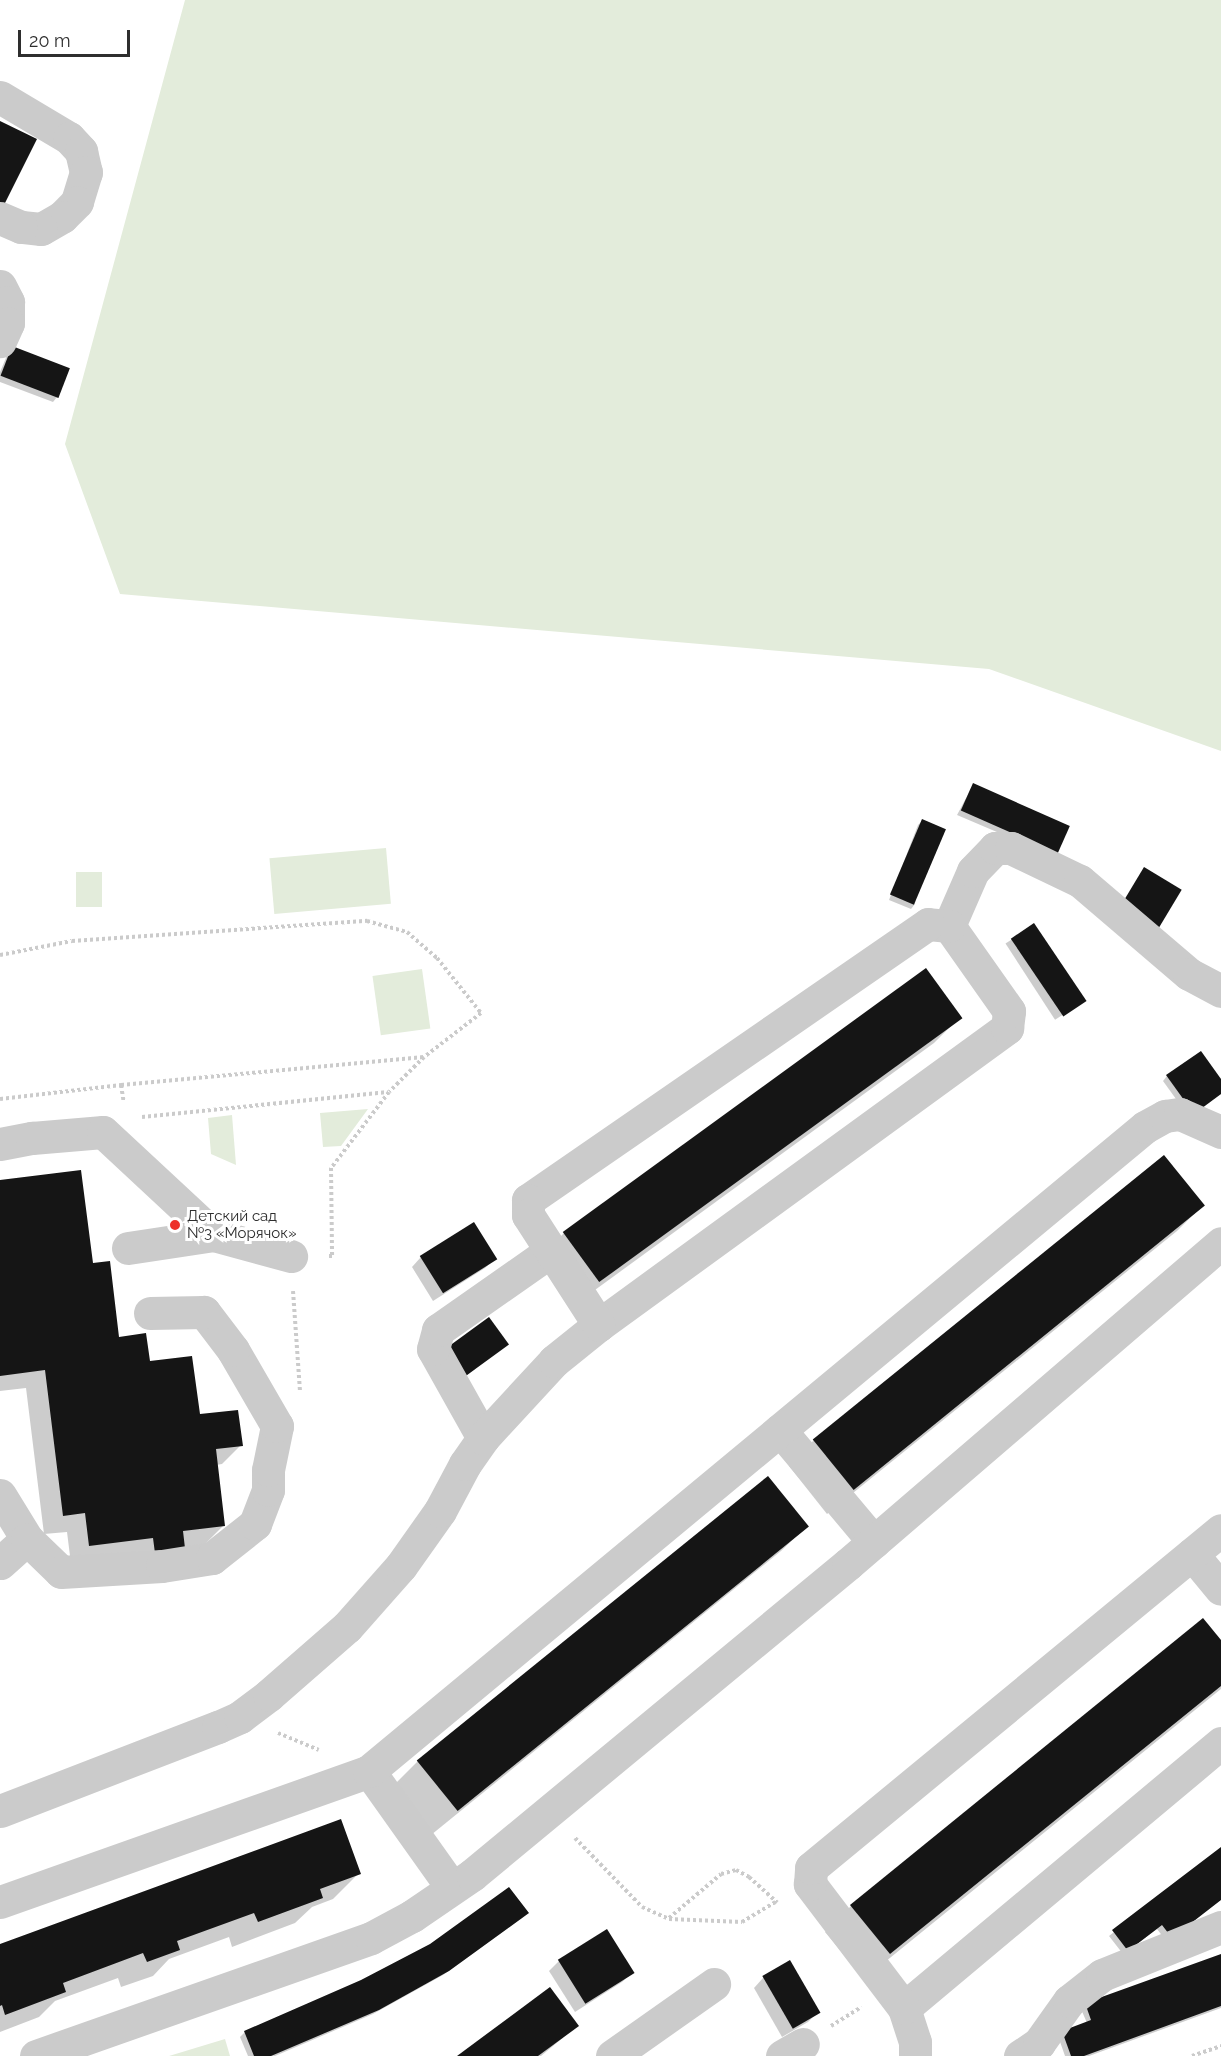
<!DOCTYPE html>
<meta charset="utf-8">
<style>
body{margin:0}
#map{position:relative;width:1221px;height:2056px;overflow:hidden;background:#fff;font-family:Raleway,sans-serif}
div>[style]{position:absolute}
.green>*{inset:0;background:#e3ecdb;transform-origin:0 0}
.shadow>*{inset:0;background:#0003;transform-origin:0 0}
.building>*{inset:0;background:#151515;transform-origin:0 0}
.path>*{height:4px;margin-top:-2px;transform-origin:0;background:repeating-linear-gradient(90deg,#cbcbcb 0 3px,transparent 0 6px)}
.minor>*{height:33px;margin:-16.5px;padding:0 16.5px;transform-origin:16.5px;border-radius:16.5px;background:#cbcbcb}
.dots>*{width:16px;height:16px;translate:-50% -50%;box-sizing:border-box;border:3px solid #fff;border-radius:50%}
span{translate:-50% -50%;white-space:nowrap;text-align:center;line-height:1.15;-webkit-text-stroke:6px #fff;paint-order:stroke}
.poi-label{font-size:15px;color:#2e2e2e}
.left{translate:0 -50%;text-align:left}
.scale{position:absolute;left:18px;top:30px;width:112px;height:27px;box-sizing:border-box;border:3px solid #2e2e2e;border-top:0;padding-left:8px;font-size:18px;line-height:21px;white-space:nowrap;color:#2e2e2e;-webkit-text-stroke:4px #fff;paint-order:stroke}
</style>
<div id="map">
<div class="green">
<i style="clip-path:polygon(185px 0,1221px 0,1221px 751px,989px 669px,120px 594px,65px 444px)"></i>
<i style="left:386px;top:848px;width:56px;height:117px;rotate:85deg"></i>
<i style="left:76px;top:872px;width:26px;height:35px"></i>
<i style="left:422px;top:969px;width:60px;height:50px;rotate:82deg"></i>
<i style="clip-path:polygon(368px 1109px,341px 1146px,323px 1147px,320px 1113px)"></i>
<i style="clip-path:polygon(232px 1115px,236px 1165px,211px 1154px,208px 1118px)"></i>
<i style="clip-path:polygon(225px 2039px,230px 2056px,169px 2056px)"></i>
</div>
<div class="shadow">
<i style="clip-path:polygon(8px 353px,57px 397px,53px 402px,0 382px,0 372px)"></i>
<i style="clip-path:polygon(973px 785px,1053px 856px,957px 815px)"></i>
<i style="clip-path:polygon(922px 821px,915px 904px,911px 909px,889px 900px,918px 825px)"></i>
<i style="left:1034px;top:925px;width:91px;height:34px;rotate:57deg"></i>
<i style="clip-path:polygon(925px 970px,960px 1017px,934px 1043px,573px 1306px,538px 1259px,564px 1233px)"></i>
<i style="clip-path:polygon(1167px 1076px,1221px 1081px,1221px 1094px,1189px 1117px,1163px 1081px)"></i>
<i style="clip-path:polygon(0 1182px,92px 1265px,118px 1338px,149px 1363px,198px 1416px,241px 1445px,222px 1464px,216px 1465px,224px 1525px,205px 1544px,71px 1564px,67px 1532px,44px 1534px,26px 1388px,0 1391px)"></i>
<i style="clip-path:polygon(1203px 1205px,1177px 1231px,827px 1514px,789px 1466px,814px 1440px)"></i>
<i style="clip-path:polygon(421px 1257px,495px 1259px,485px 1268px,433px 1301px,412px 1267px)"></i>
<i style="clip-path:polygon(507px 1345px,452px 1386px,434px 1360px)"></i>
<i style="clip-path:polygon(768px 1478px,807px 1526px,781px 1551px,431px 1835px,392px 1787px,418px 1761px)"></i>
<i style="clip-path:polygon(1221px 1642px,1221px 1689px,1216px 1693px,864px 1979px,825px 1932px,851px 1906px)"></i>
<i style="clip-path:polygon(1221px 1848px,1221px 1899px,1167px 1942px,1157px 1929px,1123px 1954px,1109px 1936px)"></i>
<i style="clip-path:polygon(359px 1873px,333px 1899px,312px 1907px,295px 1923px,232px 1947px,229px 1937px,169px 1959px,153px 1976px,121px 1987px,118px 1978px,55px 2001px,39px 2017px,0 2032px,0 1946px)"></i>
<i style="clip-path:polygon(523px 1917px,443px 1975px,373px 2014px,275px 2056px,248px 2056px,240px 2037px,245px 2032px)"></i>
<i style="clip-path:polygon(1221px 1955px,1221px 2008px,1089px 2056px,1065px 2056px,1058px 2036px,1087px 2023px,1081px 2009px)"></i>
<i style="clip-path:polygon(559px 1961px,632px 1973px,622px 1982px,575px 2012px,549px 1971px)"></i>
<i style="clip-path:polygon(789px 1962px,818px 2012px,808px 2022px,782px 2037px,754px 1988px,763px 1978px)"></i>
<i style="clip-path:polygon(577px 2026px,541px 2056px,459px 2056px)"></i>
</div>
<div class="building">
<i style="clip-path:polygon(0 121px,37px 139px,4px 205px,0 203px)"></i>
<i style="left:12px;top:346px;width:62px;height:32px;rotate:21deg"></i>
<i style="left:973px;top:783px;width:106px;height:30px;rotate:24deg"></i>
<i style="left:922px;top:819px;width:26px;height:82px;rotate:23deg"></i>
<i style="left:1144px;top:867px;width:44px;height:44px;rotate:31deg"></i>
<i style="left:1034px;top:923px;width:94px;height:28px;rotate:56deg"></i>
<i style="left:926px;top:968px;width:62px;height:449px;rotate:54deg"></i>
<i style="clip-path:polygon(1201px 1051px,1221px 1079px,1221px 1094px,1194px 1114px,1166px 1075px)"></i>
<i style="left:1164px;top:1155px;width:65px;height:452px;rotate:51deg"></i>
<i style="clip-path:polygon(81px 1170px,93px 1263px,110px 1261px,119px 1337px,146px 1333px,150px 1361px,192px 1356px,200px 1414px,238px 1410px,243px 1446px,216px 1449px,225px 1526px,183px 1531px,186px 1557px,156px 1561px,153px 1538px,89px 1546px,85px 1513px,63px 1516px,45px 1370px,0 1376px,0 1180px)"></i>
<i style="left:474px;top:1222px;width:44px;height:64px;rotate:58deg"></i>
<i style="left:489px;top:1317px;width:34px;height:56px;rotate:54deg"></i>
<i style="left:768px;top:1476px;width:65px;height:452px;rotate:51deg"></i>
<i style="clip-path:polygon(1203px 1618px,1221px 1640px,1221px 1686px,890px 1954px,850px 1905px)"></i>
<i style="clip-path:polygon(341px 1819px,361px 1874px,320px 1889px,323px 1898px,258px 1922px,254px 1913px,177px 1941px,180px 1950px,147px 1962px,143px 1953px,63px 1983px,66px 1992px,5px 2015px,2px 2005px,0 2006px,0 1944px)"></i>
<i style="clip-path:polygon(1221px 1847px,1221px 1900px,1172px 1938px,1162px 1925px,1128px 1951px,1112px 1930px)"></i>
<i style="clip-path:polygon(509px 1887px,529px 1913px,449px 1971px,379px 2010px,271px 2056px,254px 2056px,244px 2031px,361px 1980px,430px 1944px)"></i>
<i style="left:607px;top:1929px;width:52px;height:58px;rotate:58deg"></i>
<i style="clip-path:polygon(1221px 1954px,1221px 2006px,1084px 2056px,1071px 2056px,1062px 2031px,1091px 2020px,1085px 2003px)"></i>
<i style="left:790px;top:1960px;width:61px;height:32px;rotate:60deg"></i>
<i style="clip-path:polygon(550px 1987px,579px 2026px,538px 2056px,457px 2056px)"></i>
</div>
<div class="path">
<i style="left:0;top:955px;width:73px;rotate:-11deg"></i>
<i style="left:72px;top:941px;width:296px;rotate:-3.9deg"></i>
<i style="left:367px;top:921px;width:41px;rotate:15.4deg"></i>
<i style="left:407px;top:932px;width:40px;rotate:41deg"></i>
<i style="left:437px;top:958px;width:70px;rotate:51.3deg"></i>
<i style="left:481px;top:1013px;width:72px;rotate:142.3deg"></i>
<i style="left:424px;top:1057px;width:49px;rotate:135deg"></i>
<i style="left:389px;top:1092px;width:96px;rotate:127.3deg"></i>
<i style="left:331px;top:1168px;width:88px;rotate:89.3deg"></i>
<i style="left:332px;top:1256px;width:6px;rotate:180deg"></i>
<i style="left:121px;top:1085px;width:18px;rotate:81deg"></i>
<i style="left:0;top:1099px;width:122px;rotate:-6.6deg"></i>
<i style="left:121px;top:1085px;width:304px;rotate:-5.3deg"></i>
<i style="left:142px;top:1117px;width:247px;rotate:-5.8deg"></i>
<i style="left:293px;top:1291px;width:100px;rotate:86deg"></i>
<i style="left:278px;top:1733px;width:44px;rotate:22.5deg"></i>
<i style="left:575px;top:1838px;width:96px;rotate:45.8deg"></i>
<i style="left:642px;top:1907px;width:30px;rotate:24deg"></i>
<i style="left:669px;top:1919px;width:73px;rotate:2.4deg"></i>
<i style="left:742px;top:1922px;width:39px;rotate:-31deg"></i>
<i style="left:669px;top:1918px;width:68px;rotate:-40.2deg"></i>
<i style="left:721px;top:1874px;width:16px;rotate:-15deg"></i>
<i style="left:736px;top:1870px;width:15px;rotate:28deg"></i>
<i style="left:749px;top:1877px;width:38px;rotate:42deg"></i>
<i style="left:831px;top:2026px;width:36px;rotate:-32deg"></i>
<i style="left:1192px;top:2056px;width:31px;rotate:-19deg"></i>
</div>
<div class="minor">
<i style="left:0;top:97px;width:80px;rotate:30.7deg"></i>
<i style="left:69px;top:138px;width:18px;rotate:47deg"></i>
<i style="left:81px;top:151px;width:22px;rotate:77deg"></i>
<i style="left:86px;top:172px;width:31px;rotate:107deg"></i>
<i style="left:77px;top:202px;width:21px;rotate:135deg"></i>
<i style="left:62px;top:217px;width:24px;rotate:150deg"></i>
<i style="left:41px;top:229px;width:20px;rotate:-174deg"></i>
<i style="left:21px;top:227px;width:23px;rotate:-157deg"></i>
<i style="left:0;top:286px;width:18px;rotate:63deg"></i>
<i style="left:8px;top:302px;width:21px;rotate:90deg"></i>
<i style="left:8px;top:323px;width:20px;rotate:114deg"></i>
<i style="left:949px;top:926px;width:60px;rotate:-66.4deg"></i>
<i style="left:973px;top:871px;width:32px;rotate:-46deg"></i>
<i style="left:995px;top:848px;width:16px"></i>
<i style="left:1011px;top:848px;width:76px;rotate:25.6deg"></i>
<i style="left:1080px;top:881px;width:143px;rotate:40.5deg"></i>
<i style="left:1189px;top:974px;width:36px;rotate:28deg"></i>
<i style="left:0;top:1144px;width:33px;rotate:-11deg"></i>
<i style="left:32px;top:1138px;width:71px;rotate:-4.8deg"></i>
<i style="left:103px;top:1132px;width:151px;rotate:42.9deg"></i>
<i style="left:214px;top:1235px;width:80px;rotate:15.3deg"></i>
<i style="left:128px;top:1248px;width:87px;rotate:-8.6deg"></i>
<i style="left:780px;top:1430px;width:146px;rotate:50deg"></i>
<i style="left:483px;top:1438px;width:102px;rotate:-119.3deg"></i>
<i style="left:433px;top:1349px;width:20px;rotate:-75deg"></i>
<i style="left:438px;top:1330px;width:138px;rotate:-35deg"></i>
<i style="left:0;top:1495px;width:52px;rotate:58.5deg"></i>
<i style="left:27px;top:1539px;width:36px;rotate:138deg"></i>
<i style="left:27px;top:1539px;width:47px;rotate:44.1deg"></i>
<i style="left:61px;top:1572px;width:101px;rotate:-3.4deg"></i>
<i style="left:162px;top:1566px;width:51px;rotate:-9.1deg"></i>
<i style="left:212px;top:1558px;width:55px;rotate:-38.3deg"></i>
<i style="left:255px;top:1524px;width:36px;rotate:-69deg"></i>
<i style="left:268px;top:1490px;width:20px;rotate:-90deg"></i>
<i style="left:268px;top:1470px;width:45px;rotate:-78.4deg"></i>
<i style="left:277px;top:1426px;width:88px;rotate:-120.1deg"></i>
<i style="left:233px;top:1350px;width:48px;rotate:-127.3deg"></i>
<i style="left:204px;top:1312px;width:54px;rotate:178.9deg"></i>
<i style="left:1192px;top:1554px;width:45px;rotate:50.4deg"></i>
<i style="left:369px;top:1771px;width:143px;rotate:54.6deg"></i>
<i style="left:0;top:1811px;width:234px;rotate:-21.1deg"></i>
<i style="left:218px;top:1727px;width:24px;rotate:-24deg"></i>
<i style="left:240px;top:1717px;width:36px;rotate:-37deg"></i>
<i style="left:269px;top:1695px;width:103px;rotate:-41.1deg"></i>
<i style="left:347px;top:1627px;width:81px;rotate:-48.5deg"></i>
<i style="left:401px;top:1566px;width:67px;rotate:-54.7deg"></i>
<i style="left:440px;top:1511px;width:53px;rotate:-62deg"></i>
<i style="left:465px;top:1464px;width:32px;rotate:-55deg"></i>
<i style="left:483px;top:1438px;width:105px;rotate:-47.3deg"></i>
<i style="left:554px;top:1361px;width:58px;rotate:-38.7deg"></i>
<i style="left:599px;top:1325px;width:505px;rotate:-36.05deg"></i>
<i style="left:1007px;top:1028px;width:17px;rotate:-83deg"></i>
<i style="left:1009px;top:1011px;width:104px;rotate:-125.2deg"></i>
<i style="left:949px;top:926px;width:21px;rotate:-175deg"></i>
<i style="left:928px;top:924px;width:486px;rotate:145.4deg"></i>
<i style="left:528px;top:1200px;width:15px;rotate:90deg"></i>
<i style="left:528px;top:1215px;width:131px;rotate:57.2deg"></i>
<i style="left:0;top:1902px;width:392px;rotate:-19.5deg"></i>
<i style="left:369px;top:1771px;width:1008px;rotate:-39.69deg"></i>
<i style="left:1145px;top:1127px;width:23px;rotate:-29deg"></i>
<i style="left:1165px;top:1116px;width:15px;rotate:-8deg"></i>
<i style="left:1180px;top:1114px;width:45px;rotate:23.7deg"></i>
<i style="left:904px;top:2008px;width:413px;rotate:-39.9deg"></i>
<i style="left:36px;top:2056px;width:355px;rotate:-19.4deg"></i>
<i style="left:371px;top:1938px;width:47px;rotate:-28.2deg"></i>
<i style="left:412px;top:1916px;width:73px;rotate:-34.3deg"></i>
<i style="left:472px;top:1875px;width:488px;rotate:-39.6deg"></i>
<i style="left:848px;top:1564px;width:492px;rotate:-40.7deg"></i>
<i style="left:612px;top:2056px;width:125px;rotate:-35.2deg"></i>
<i style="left:782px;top:2056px;width:24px;rotate:-30deg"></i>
<i style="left:915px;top:2056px;width:14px;rotate:-90deg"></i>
<i style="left:915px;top:2042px;width:36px;rotate:-108deg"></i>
<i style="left:904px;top:2008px;width:156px;rotate:-127.2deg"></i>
<i style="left:810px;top:1884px;width:16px;rotate:-86deg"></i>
<i style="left:811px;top:1868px;width:531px;rotate:-39.5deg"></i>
<i style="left:1020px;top:2056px;width:23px;rotate:-34deg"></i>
<i style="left:1039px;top:2043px;width:52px;rotate:-54.5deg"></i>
<i style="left:1069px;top:2001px;width:42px;rotate:-38.2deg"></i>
<i style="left:1102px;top:1975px;width:128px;rotate:-22deg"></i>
</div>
<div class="dots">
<i style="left:175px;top:1225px;background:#ed3029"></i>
</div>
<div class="poi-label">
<span class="left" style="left:187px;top:1225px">Детский сад<br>№3 «Морячок»</span>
</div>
<div class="scale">20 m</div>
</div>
